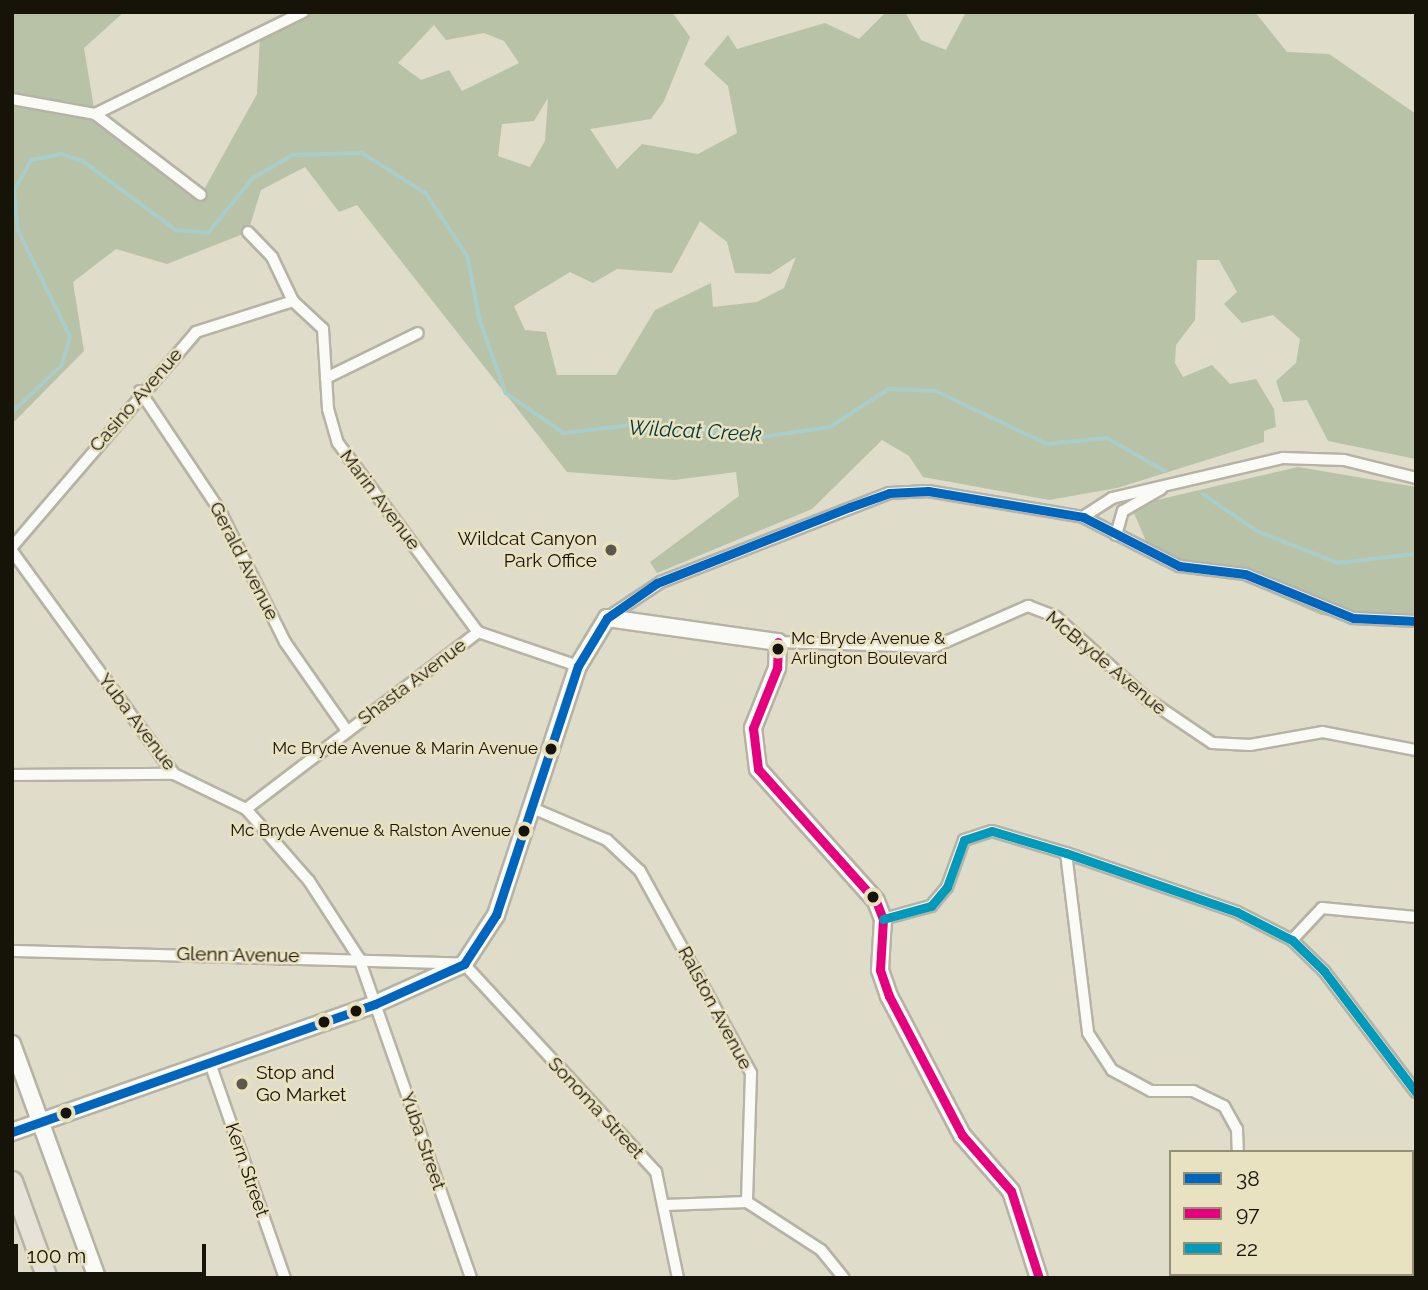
<!DOCTYPE html>
<style>
body{margin:0}
#map{position:relative;width:1428px;height:1290px;overflow:hidden;background:#dfdcca;font-family:Raleway,sans-serif}
div>[style]{position:absolute}
.forest>*{inset:0;background:#b8c2a7}
.stream>*{height:3.5px;margin:-1.75px;padding:0 1.75px;transform-origin:1.75px;border-radius:1.75px;background:#a9cdcb}
.roads{filter:drop-shadow(2px 0 #b6b3a5) drop-shadow(-2px 0 #b6b3a5) drop-shadow(0 2px #b6b3a5) drop-shadow(0 -2px #b6b3a5)}
.street>*{height:10px;margin:-5px;padding:0 5px;transform-origin:5px;border-radius:5px;background:#fafaf7}
.secondary>*{height:16px;margin:-8px;padding:0 8px;transform-origin:8px;border-radius:8px;background:#fafaf7}
.highway>*{height:19px;margin:-9.5px;padding:0 9.5px;transform-origin:9.5px;border-radius:9.5px;background:#e7e2d7}
.bus-1>*{height:9px;margin:-4.5px;padding:0 4.5px;transform-origin:4.5px;border-radius:4.5px;background:#0065bd}
.bus-2>*{height:9px;margin:-4.5px;padding:0 4.5px;transform-origin:4.5px;border-radius:4.5px;background:#e5007d}
.bus-3>*{height:9px;margin:-4.5px;padding:0 4.5px;transform-origin:4.5px;border-radius:4.5px;background:#029aba}
.dots>*{width:19px;height:19px;translate:-50% -50%;box-sizing:border-box;border:4px solid #e8e2c1;border-radius:50%}
span{translate:-50% -50%;white-space:nowrap;text-align:center;line-height:1.15;-webkit-text-stroke:5px #e8e2c1;paint-order:stroke}
.bus-label{font-size:17px;color:#161308}
.left{translate:0 -50%;text-align:left}
.right{translate:-100% -50%;text-align:right}
.street-label{font-size:19px;color:#161308}
.poi-label{font-size:19px;color:#161308}
.water-label{font-size:21px;color:#003538;font-style:italic}
.frame{position:absolute;inset:0;border:14px solid #161308;pointer-events:none}
.legend{position:absolute;left:1169px;top:1150px;width:245px;height:126px;box-sizing:border-box;background:#e8e2c1;border:2px solid #948f77;margin:0;padding:9px 12px;list-style:none;font-size:21px;color:#161308}
.legend li{display:flex;align-items:center;gap:14px;height:35px}
.legend b{width:35px;border:2px solid #948f77}
.scale{position:absolute;left:14px;top:1244px;width:192px;height:32px;box-sizing:border-box;border:4px solid #161308;border-top:0;padding-left:9px;font-size:21px;line-height:24px;white-space:nowrap;color:#161308;-webkit-text-stroke:5px #e8e2c1;paint-order:stroke}
</style>
<div id="map">
<div class="forest">
<i style="clip-path:polygon(evenodd,12px 12px,124px 12px,84px 48px,95px 114px,201px 195px,257px 94px,260px 35px,291px 12px,672px 12px,690px 37px,664px 101px,651px 119px,590px 129px,617px 169px,642px 144px,698px 154px,737px 133px,728px 86px,704px 64px,728px 35px,737px 49px,825px 23px,859px 39px,886px 12px,905px 12px,921px 40px,946px 50px,966px 12px,1255px 12px,1287px 52px,1329px 54px,1416px 114px,1416px 459px,1328px 441px,1307px 400px,1283px 402px,1276px 381px,1296px 363px,1300px 339px,1273px 315px,1242px 323px,1224px 304px,1237px 292px,1219px 260px,1197px 260px,1195px 320px,1176px 345px,1175px 363px,1183px 377px,1212px 365px,1230px 384px,1256px 379px,1274px 409px,1276px 427px,1264px 431px,1264px 442px,1117px 488px,1049px 500px,923px 477px,909px 456px,882px 440px,812px 509px,657px 573px,650px 562px,739px 496px,736px 472px,674px 480px,567px 472px,357px 205px,339px 212px,305px 167px,261px 190px,248px 232px,167px 264px,116px 249px,73px 282px,84px 351px,12px 424px,12px 12px,434px 25px,446px 40px,484px 33px,504px 41px,519px 63px,462px 91px,449px 70px,421px 80px,398px 63px,434px 25px,12px 12px,548px 98px,545px 141px,530px 167px,498px 156px,502px 124px,534px 121px,548px 98px,12px 12px,700px 221px,727px 242px,735px 273px,770px 274px,796px 257px,784px 288px,757px 302px,713px 307px,711px 283px,655px 310px,616px 375px,557px 375px,546px 332px,525px 330px,514px 306px,570px 272px,593px 283px,617px 269px,672px 273px,700px 221px)"></i>
<i style="clip-path:polygon(1298px 467px,1416px 487px,1416px 627px,1321px 615px,1242px 580px,1154px 560px,1134px 513px,1157px 500px)"></i>
</div>
<div class="stream">
<i style="left:12px;top:412px;width:69px;rotate:-43.2deg"></i>
<i style="left:62px;top:365px;width:29px;rotate:-74deg"></i>
<i style="left:70px;top:337px;width:118px;rotate:-116.1deg"></i>
<i style="left:18px;top:231px;width:40px;rotate:-95.7deg"></i>
<i style="left:14px;top:191px;width:35px;rotate:-61deg"></i>
<i style="left:31px;top:160px;width:31px;rotate:-11deg"></i>
<i style="left:61px;top:154px;width:23px;rotate:18deg"></i>
<i style="left:83px;top:161px;width:116px;rotate:36.6deg"></i>
<i style="left:176px;top:230px;width:32px;rotate:5deg"></i>
<i style="left:208px;top:233px;width:71px;rotate:-50.7deg"></i>
<i style="left:253px;top:178px;width:46px;rotate:-29.9deg"></i>
<i style="left:293px;top:155px;width:69px;rotate:-1.7deg"></i>
<i style="left:362px;top:153px;width:75px;rotate:32deg"></i>
<i style="left:426px;top:193px;width:77px;rotate:56.7deg"></i>
<i style="left:468px;top:257px;width:64px;rotate:79.2deg"></i>
<i style="left:480px;top:320px;width:77px;rotate:70.4deg"></i>
<i style="left:506px;top:393px;width:70px;rotate:34.6deg"></i>
<i style="left:564px;top:433px;width:76px;rotate:-6.8deg"></i>
<i style="left:639px;top:424px;width:122px;rotate:6.1deg"></i>
<i style="left:760px;top:437px;width:71px;rotate:-8.1deg"></i>
<i style="left:830px;top:427px;width:70px;rotate:-32.8deg"></i>
<i style="left:889px;top:389px;width:47px;rotate:2.4deg"></i>
<i style="left:936px;top:391px;width:123px;rotate:25.5deg"></i>
<i style="left:1047px;top:444px;width:60px;rotate:-5.7deg"></i>
<i style="left:1107px;top:438px;width:67px;rotate:29.6deg"></i>
<i style="left:1203px;top:494px;width:65px;rotate:34.4deg"></i>
<i style="left:1257px;top:531px;width:87px;rotate:21.6deg"></i>
<i style="left:1338px;top:563px;width:79px;rotate:-6.6deg"></i>
</div>
<div class="roads">
<div class="street">
<i style="left:12px;top:99px;width:84px;rotate:10.2deg"></i>
<i style="left:95px;top:114px;width:133px;rotate:37.4deg"></i>
<i style="left:95px;top:114px;width:232px;rotate:-26.1deg"></i>
<i style="left:248px;top:232px;width:35px;rotate:46deg"></i>
<i style="left:272px;top:257px;width:49px;rotate:64.5deg"></i>
<i style="left:293px;top:301px;width:41px;rotate:43deg"></i>
<i style="left:323px;top:329px;width:80px;rotate:86.4deg"></i>
<i style="left:328px;top:409px;width:35px;rotate:74deg"></i>
<i style="left:338px;top:443px;width:235px;rotate:53.5deg"></i>
<i style="left:478px;top:632px;width:106px;rotate:18.8deg"></i>
<i style="left:326px;top:378px;width:102px;rotate:-26.1deg"></i>
<i style="left:140px;top:391px;width:144px;rotate:56.3deg"></i>
<i style="left:220px;top:511px;width:146px;rotate:63.6deg"></i>
<i style="left:285px;top:642px;width:108px;rotate:55.1deg"></i>
<i style="left:1083px;top:517px;width:35px;rotate:-33deg"></i>
<i style="left:1112px;top:498px;width:176px;rotate:-13.2deg"></i>
<i style="left:1283px;top:458px;width:61px;rotate:1.9deg"></i>
<i style="left:1344px;top:460px;width:74px;rotate:14deg"></i>
<i style="left:1116px;top:535px;width:25px;rotate:-74deg"></i>
<i style="left:1123px;top:511px;width:44px;rotate:-30.1deg"></i>
<i style="left:12px;top:547px;width:283px;rotate:-49.4deg"></i>
<i style="left:196px;top:332px;width:102px;rotate:-17.7deg"></i>
<i style="left:12px;top:551px;width:276px;rotate:54deg"></i>
<i style="left:174px;top:774px;width:80px;rotate:25.9deg"></i>
<i style="left:246px;top:809px;width:96px;rotate:48.8deg"></i>
<i style="left:309px;top:881px;width:92px;rotate:57deg"></i>
<i style="left:359px;top:958px;width:339px;rotate:70.7deg"></i>
<i style="left:607px;top:618px;width:65px;rotate:-33.7deg"></i>
<i style="left:661px;top:582px;width:245px;rotate:-21.3deg"></i>
<i style="left:889px;top:493px;width:39px;rotate:-3deg"></i>
<i style="left:928px;top:491px;width:157px;rotate:9.5deg"></i>
<i style="left:1083px;top:517px;width:108px;rotate:27deg"></i>
<i style="left:1179px;top:566px;width:66px;rotate:6.9deg"></i>
<i style="left:1245px;top:574px;width:117px;rotate:22.2deg"></i>
<i style="left:1353px;top:618px;width:63px;rotate:2.7deg"></i>
<i style="left:778px;top:642px;width:156px;rotate:1.8deg"></i>
<i style="left:934px;top:647px;width:103px;rotate:-23.6deg"></i>
<i style="left:1028px;top:606px;width:30px;rotate:21deg"></i>
<i style="left:1056px;top:617px;width:122px;rotate:42deg"></i>
<i style="left:1147px;top:699px;width:78px;rotate:34.1deg"></i>
<i style="left:1212px;top:743px;width:38px;rotate:3deg"></i>
<i style="left:1250px;top:745px;width:74px;rotate:-10.1deg"></i>
<i style="left:1323px;top:732px;width:95px;rotate:11deg"></i>
<i style="left:12px;top:775px;width:162px;rotate:-0.4deg"></i>
<i style="left:530px;top:807px;width:84px;rotate:23.2deg"></i>
<i style="left:607px;top:840px;width:45px;rotate:43.2deg"></i>
<i style="left:640px;top:871px;width:230px;rotate:61.2deg"></i>
<i style="left:751px;top:1073px;width:129px;rotate:91.8deg"></i>
<i style="left:747px;top:1202px;width:88px;rotate:33deg"></i>
<i style="left:821px;top:1250px;width:36px;rotate:51deg"></i>
<i style="left:246px;top:809px;width:292px;rotate:-37.3deg"></i>
<i style="left:1066px;top:853px;width:181px;rotate:83deg"></i>
<i style="left:1088px;top:1033px;width:44px;rotate:57deg"></i>
<i style="left:1112px;top:1070px;width:44px;rotate:28.3deg"></i>
<i style="left:1151px;top:1091px;width:42px"></i>
<i style="left:1193px;top:1091px;width:34px;rotate:26deg"></i>
<i style="left:1224px;top:1106px;width:26px;rotate:61deg"></i>
<i style="left:1237px;top:1129px;width:23px;rotate:88deg"></i>
<i style="left:883px;top:919px;width:50px;rotate:-15.2deg"></i>
<i style="left:931px;top:906px;width:25px;rotate:-50deg"></i>
<i style="left:947px;top:887px;width:50px;rotate:-70.1deg"></i>
<i style="left:964px;top:840px;width:29px;rotate:-18deg"></i>
<i style="left:992px;top:831px;width:77px;rotate:16.6deg"></i>
<i style="left:1066px;top:853px;width:181px;rotate:19deg"></i>
<i style="left:1237px;top:912px;width:62px;rotate:27deg"></i>
<i style="left:1292px;top:940px;width:45px;rotate:44.1deg"></i>
<i style="left:1324px;top:971px;width:152px;rotate:52.8deg"></i>
<i style="left:1292px;top:940px;width:44px;rotate:-46.8deg"></i>
<i style="left:1322px;top:908px;width:94px;rotate:5.5deg"></i>
<i style="left:12px;top:951px;width:452px;rotate:1.6deg"></i>
<i style="left:464px;top:964px;width:283px;rotate:47.3deg"></i>
<i style="left:656px;top:1172px;width:108px;rotate:78.3deg"></i>
<i style="left:210px;top:1063px;width:228px;rotate:70.8deg"></i>
<i style="left:1412px;top:1181px;width:9px;rotate:-63deg"></i>
<i style="left:665px;top:1205px;width:82px;rotate:-2.1deg"></i>
<i style="left:1208px;top:1274px;width:4px;rotate:76deg"></i>
<i style="left:1406px;top:1274px;width:4px;rotate:90deg"></i>
</div>
<div class="secondary">
<i style="left:12px;top:1044px;width:249px;rotate:70deg"></i>
<i style="left:12px;top:1132px;width:385px;rotate:-19.4deg"></i>
<i style="left:375px;top:1004px;width:98px;rotate:-24.2deg"></i>
<i style="left:464px;top:964px;width:59px;rotate:-56.9deg"></i>
<i style="left:496px;top:915px;width:262px;rotate:-71.8deg"></i>
<i style="left:578px;top:666px;width:56px;rotate:-58.9deg"></i>
<i style="left:607px;top:618px;width:173px;rotate:8deg"></i>
<i style="left:778px;top:642px;width:26px;rotate:92deg"></i>
<i style="left:777px;top:668px;width:65px;rotate:111.8deg"></i>
<i style="left:753px;top:728px;width:41px;rotate:83deg"></i>
<i style="left:758px;top:769px;width:177px;rotate:48.2deg"></i>
<i style="left:876px;top:901px;width:19px;rotate:69deg"></i>
<i style="left:883px;top:919px;width:51px;rotate:93.4deg"></i>
<i style="left:880px;top:970px;width:28px;rotate:71deg"></i>
<i style="left:889px;top:996px;width:157px;rotate:62.3deg"></i>
<i style="left:962px;top:1135px;width:74px;rotate:48.8deg"></i>
<i style="left:1011px;top:1191px;width:91px;rotate:72.2deg"></i>
</div>
<div class="highway">
<i style="left:12px;top:1181px;width:103px;rotate:70.2deg"></i>
</div>
</div>
<div class="bus-1">
<i style="left:12px;top:1132px;width:385px;rotate:-19.4deg"></i>
<i style="left:375px;top:1004px;width:98px;rotate:-24.2deg"></i>
<i style="left:464px;top:964px;width:59px;rotate:-56.9deg"></i>
<i style="left:496px;top:915px;width:262px;rotate:-71.8deg"></i>
<i style="left:578px;top:666px;width:56px;rotate:-58.9deg"></i>
<i style="left:607px;top:618px;width:61px;rotate:-35deg"></i>
<i style="left:657px;top:583px;width:207px;rotate:-21.5deg"></i>
<i style="left:850px;top:507px;width:41px;rotate:-19.7deg"></i>
<i style="left:889px;top:493px;width:39px;rotate:-3deg"></i>
<i style="left:928px;top:491px;width:157px;rotate:9.5deg"></i>
<i style="left:1083px;top:517px;width:108px;rotate:27deg"></i>
<i style="left:1179px;top:566px;width:66px;rotate:6.9deg"></i>
<i style="left:1245px;top:574px;width:117px;rotate:22.2deg"></i>
<i style="left:1353px;top:618px;width:63px;rotate:2.7deg"></i>
</div>
<div class="bus-2">
<i style="left:778px;top:642px;width:26px;rotate:92deg"></i>
<i style="left:777px;top:668px;width:65px;rotate:111.8deg"></i>
<i style="left:753px;top:728px;width:41px;rotate:83deg"></i>
<i style="left:758px;top:769px;width:177px;rotate:48.2deg"></i>
<i style="left:876px;top:901px;width:19px;rotate:69deg"></i>
<i style="left:883px;top:919px;width:51px;rotate:93.4deg"></i>
<i style="left:880px;top:970px;width:28px;rotate:71deg"></i>
<i style="left:889px;top:996px;width:157px;rotate:62.3deg"></i>
<i style="left:962px;top:1135px;width:74px;rotate:48.8deg"></i>
<i style="left:1011px;top:1191px;width:91px;rotate:72.2deg"></i>
</div>
<div class="bus-3">
<i style="left:883px;top:919px;width:50px;rotate:-15.2deg"></i>
<i style="left:931px;top:906px;width:25px;rotate:-50deg"></i>
<i style="left:947px;top:887px;width:50px;rotate:-70.1deg"></i>
<i style="left:964px;top:840px;width:29px;rotate:-18deg"></i>
<i style="left:992px;top:831px;width:77px;rotate:16.6deg"></i>
<i style="left:1066px;top:853px;width:181px;rotate:19deg"></i>
<i style="left:1237px;top:912px;width:62px;rotate:27deg"></i>
<i style="left:1292px;top:940px;width:45px;rotate:44.1deg"></i>
<i style="left:1324px;top:971px;width:152px;rotate:52.8deg"></i>
</div>
<div class="dots">
<i style="left:611px;top:550px;background:#5c594c"></i>
<i style="left:778px;top:649px;background:#161308"></i>
<i style="left:551px;top:749px;background:#161308"></i>
<i style="left:524px;top:831px;background:#161308"></i>
<i style="left:873px;top:897px;background:#161308"></i>
<i style="left:356px;top:1011px;background:#161308"></i>
<i style="left:324px;top:1022px;background:#161308"></i>
<i style="left:242px;top:1084px;background:#5c594c"></i>
<i style="left:66px;top:1113px;background:#161308"></i>
</div>
<div class="bus-label">
<span class="left" style="left:791px;top:649px">Mc Bryde Avenue &amp;<br>Arlington Boulevard</span>
<span class="right" style="left:538px;top:749px">Mc Bryde Avenue &amp; Marin Avenue</span>
<span class="right" style="left:511px;top:831px">Mc Bryde Avenue &amp; Ralston Avenue</span>
</div>
<div class="street-label">
<span style="left:136px;top:400px;rotate:-49deg">Casino Avenue</span>
<span style="left:380px;top:500px;rotate:53deg">Marin Avenue</span>
<span style="left:244px;top:561px;rotate:63deg">Gerald Avenue</span>
<span style="left:1106px;top:663px;rotate:40deg">McBryde Avenue</span>
<span style="left:412px;top:682px;rotate:-37deg">Shasta Avenue</span>
<span style="left:137px;top:722px;rotate:53deg">Yuba Avenue</span>
<span style="left:238px;top:955px;rotate:1deg">Glenn Avenue</span>
<span style="left:715px;top:1008px;rotate:62deg">Ralston Avenue</span>
<span style="left:596px;top:1108px;rotate:47deg">Sonoma Street</span>
<span style="left:423px;top:1141px;rotate:71deg">Yuba Street</span>
<span style="left:247px;top:1170px;rotate:71deg">Kern Street</span>
</div>
<div class="poi-label">
<span class="right" style="left:597px;top:550px">Wildcat Canyon<br>Park Office</span>
<span class="left" style="left:256px;top:1084px">Stop and<br>Go Market</span>
</div>
<div class="water-label">
<span style="left:695px;top:431px;rotate:3deg">Wildcat Creek</span>
</div>
<div class="frame"></div>
<ul class="legend">
<li><b style="height:9px;background:#0065bd"></b>38</li>
<li><b style="height:9px;background:#e5007d"></b>97</li>
<li><b style="height:9px;background:#029aba"></b>22</li>
</ul>
<div class="scale">100 m</div>
</div>
